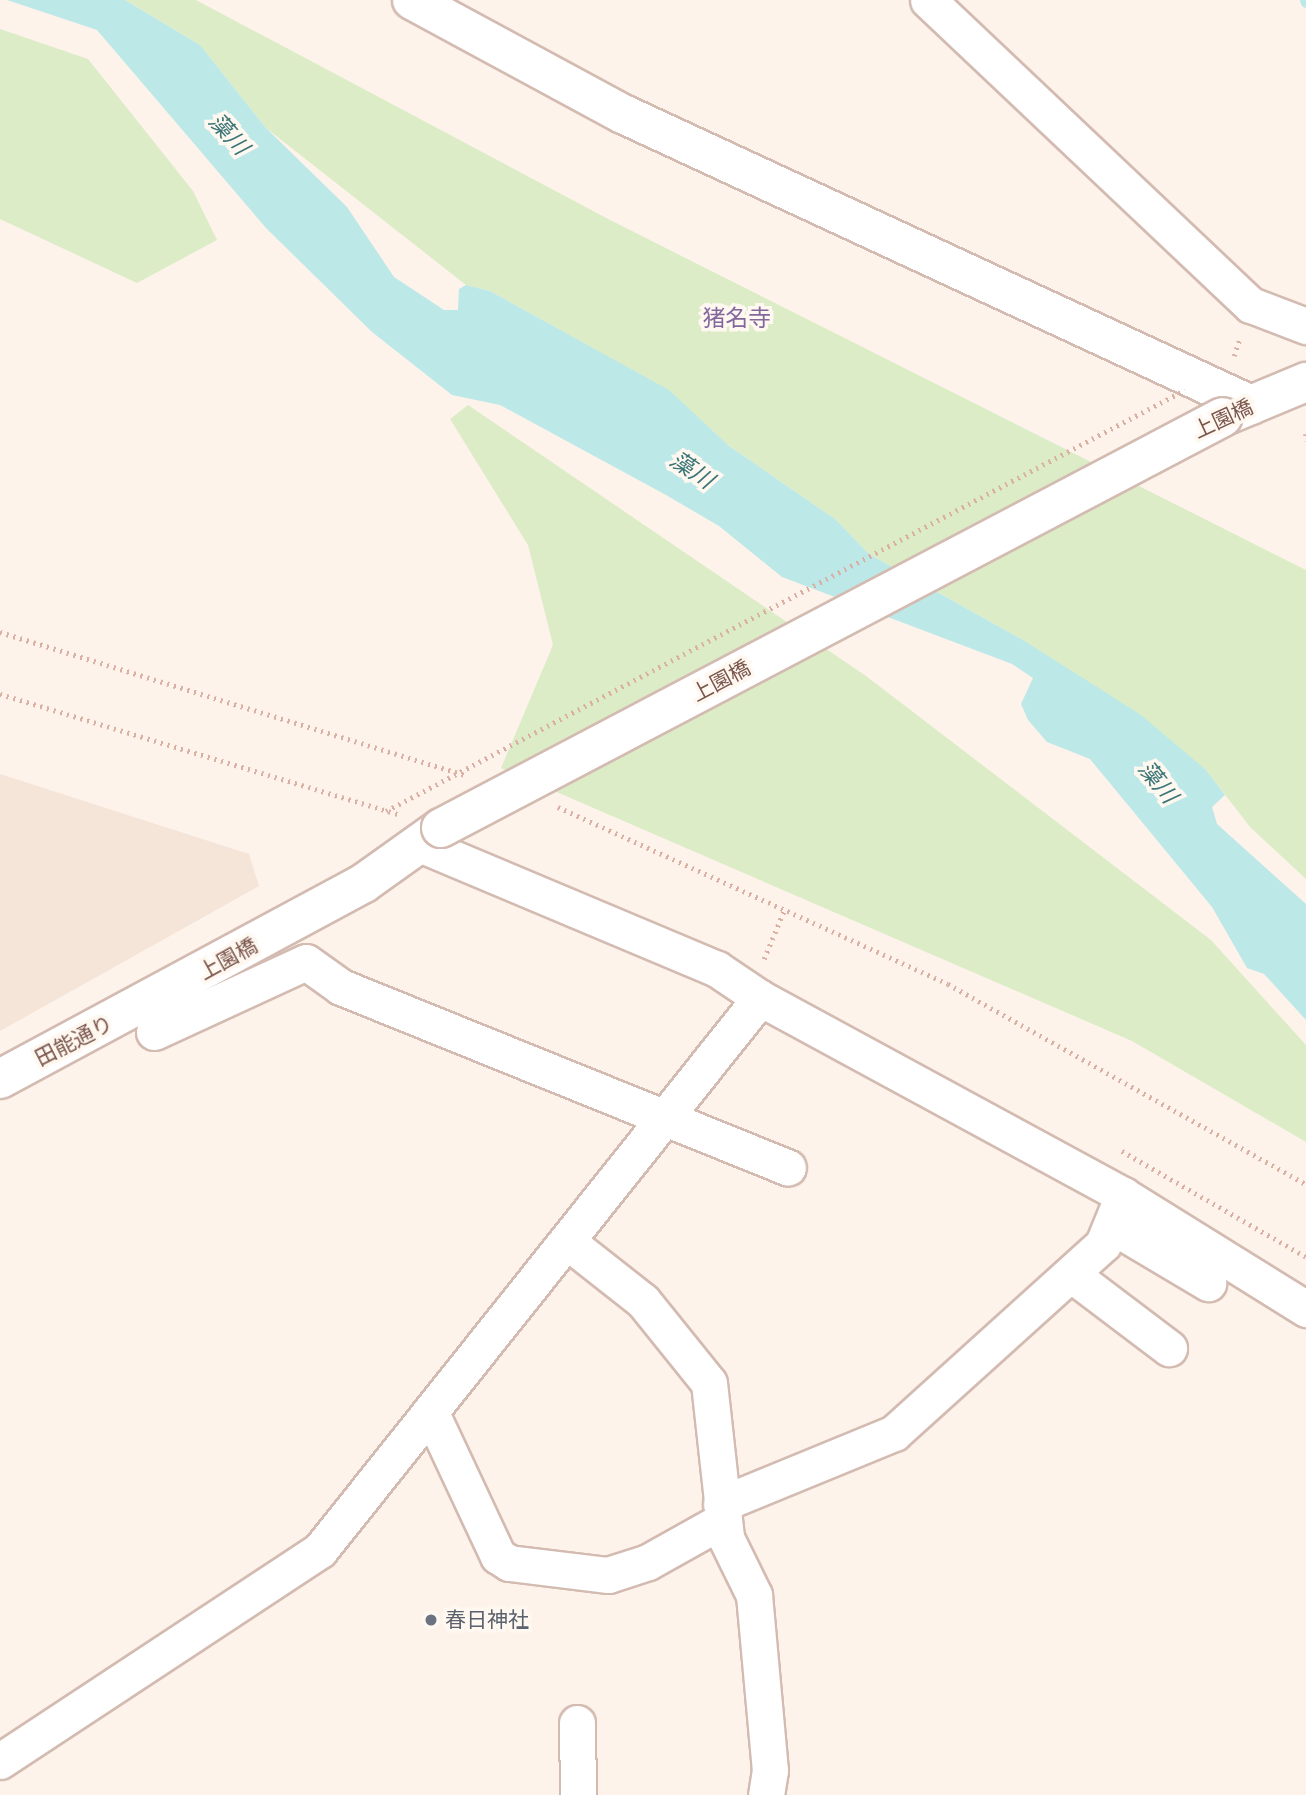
<!DOCTYPE html>
<meta charset="utf-8">
<style>
body{margin:0}
#map{position:relative;width:1306px;height:1795px;overflow:hidden;background:#fdf3ea;font-family:Montserrat,"Noto Sans JP",sans-serif}
div>[style]{position:absolute}
.residential>*{inset:0;background:#f5e4d8}
.green>*{inset:0;background:#dbecc7}
.water>*{inset:0;background:#bde8e8}
.stream>*{height:10px;margin:-5px;padding:0 5px;transform-origin:5px;border-radius:5px;background:#bde8e8}
.path>*{height:4.5px;margin-top:-2.25px;transform-origin:0;background:repeating-linear-gradient(90deg,#d9b0a3 0 2px,transparent 0 7px)}
.roads{filter:drop-shadow(2px 0 #d3bbb1) drop-shadow(-2px 0 #d3bbb1) drop-shadow(0 2px #d3bbb1) drop-shadow(0 -2px #d3bbb1)}
.minor>*{height:35px;margin:-17.5px;padding:0 17.5px;transform-origin:17.5px;border-radius:17.5px;background:#fff}
.tertiary>*{height:38px;margin:-19px;padding:0 19px;transform-origin:19px;border-radius:19px;background:#fff}
.path-bridge>*{height:4.5px;margin-top:-2.25px;transform-origin:0;background:repeating-linear-gradient(90deg,#d9b0a3 0 2px,transparent 0 7px)}
.bridges{filter:drop-shadow(2px 0 #d3bbb1) drop-shadow(-2px 0 #d3bbb1) drop-shadow(0 2px #d3bbb1) drop-shadow(0 -2px #d3bbb1)}
.tertiary-bridge>*{height:38px;margin:-19px;padding:0 19px;transform-origin:19px;border-radius:19px;background:#fff}
.dots>*{width:19px;height:19px;translate:-50% -50%;box-sizing:border-box;border:4px solid #fff8f1;border-radius:50%}
span{translate:-50% -50%;white-space:nowrap;text-align:center;line-height:1.15;-webkit-text-stroke:7px #fff8f1;paint-order:stroke}
.street-label{font-size:21px;color:#7a554b}
.worship-label{font-size:21px;color:#5b616d}
.left{translate:0 -50%;text-align:left}
.water-label{font-size:23px;color:#3b7677;font-style:italic}
.neighbourhood-label{font-size:23px;color:#83689c}
</style>
<div id="map">
<div class="residential">
<i style="clip-path:polygon(0 774px,249px 854px,259px 886px,0 1031px)"></i>
</div>
<div class="green">
<i style="clip-path:polygon(125px 0,196px 0,610px 220px,1306px 570px,1306px 879px,1250px 827px,1206px 770px,1023px 640px,869px 554px,835px 519px,729px 446px,668px 390px,490px 291px,466px 285px,266px 128px,200px 45px)"></i>
<i style="clip-path:polygon(0 29px,88px 59px,193px 191px,217px 240px,137px 283px,0 219px)"></i>
<i style="clip-path:polygon(468px 405px,866px 676px,1211px 940px,1306px 1045px,1306px 1142px,1132px 1041px,501px 768px,553px 645px,528px 545px,450px 419px)"></i>
</div>
<div class="water">
<i style="clip-path:polygon(7px 0,125px 0,200px 45px,266px 128px,347px 207px,394px 277px,444px 310px,458px 310px,459px 289px,466px 285px,490px 291px,669px 390px,729px 446px,835px 519px,869px 554px,1023px 640px,1141px 715px,1206px 770px,1225px 795px,1212px 807px,1217px 824px,1306px 904px,1306px 1020px,1264px 974px,1247px 968px,1212px 907px,1090px 759px,1047px 742px,1028px 720px,1021px 704px,1033px 678px,1012px 664px,782px 577px,719px 526px,666px 495px,500px 405px,452px 395px,372px 332px,266px 228px,97px 30px)"></i>
</div>
<div class="stream">
<i style="left:1305px;top:0;width:3px;rotate:72deg"></i>
</div>
<div class="path">
<i style="left:1234px;top:356px;width:19px;rotate:-72deg"></i>
<i style="left:1306px;top:434px;width:7px;rotate:90deg"></i>
<i style="left:0;top:632px;width:486px;rotate:17.1deg"></i>
<i style="left:0;top:694px;width:416px;rotate:16.8deg"></i>
<i style="left:558px;top:807px;width:428px;rotate:24.4deg"></i>
<i style="left:948px;top:984px;width:410px;rotate:29.2deg"></i>
<i style="left:764px;top:959px;width:55px;rotate:-67.6deg"></i>
<i style="left:1122px;top:1151px;width:212px;rotate:29.9deg"></i>
</div>
<div class="roads">
<div class="minor">
<i style="left:928px;top:0;width:444px;rotate:43.4deg"></i>
<i style="left:1251px;top:305px;width:59px;rotate:20.9deg"></i>
<i style="left:417px;top:843px;width:325px;rotate:22.8deg"></i>
<i style="left:717px;top:969px;width:52px;rotate:34deg"></i>
<i style="left:760px;top:998px;width:413px;rotate:28.5deg"></i>
<i style="left:1123px;top:1195px;width:216px;rotate:31.9deg"></i>
<i style="left:154px;top:1032px;width:167px;rotate:-24.7deg"></i>
<i style="left:306px;top:962px;width:43px;rotate:35.5deg"></i>
<i style="left:341px;top:987px;width:482px;rotate:22deg"></i>
<i style="left:1112px;top:1226px;width:112px;rotate:30.7deg"></i>
<i style="left:568px;top:1242px;width:95px;rotate:38.2deg"></i>
<i style="left:643px;top:1301px;width:105px;rotate:51.2deg"></i>
<i style="left:709px;top:1383px;width:156px;rotate:83.7deg"></i>
<i style="left:726px;top:1538px;width:64px;rotate:63.8deg"></i>
<i style="left:754px;top:1595px;width:176px;rotate:84.8deg"></i>
<i style="left:770px;top:1770px;width:25px;rotate:99deg"></i>
<i style="left:1071px;top:1274px;width:123px;rotate:37.1deg"></i>
<i style="left:431px;top:1413px;width:158px;rotate:64.9deg"></i>
<i style="left:498px;top:1556px;width:13px;rotate:32deg"></i>
<i style="left:509px;top:1563px;width:100px;rotate:6.9deg"></i>
<i style="left:608px;top:1575px;width:42px;rotate:-18deg"></i>
<i style="left:648px;top:1562px;width:86px;rotate:-29.2deg"></i>
<i style="left:721px;top:1504px;width:187px;rotate:-22.3deg"></i>
<i style="left:894px;top:1433px;width:282px;rotate:-42.1deg"></i>
<i style="left:1103px;top:1244px;width:53px;rotate:-67.8deg"></i>
<i style="left:577px;top:1723px;width:72px;rotate:89.2deg"></i>
<i style="left:0;top:1761px;width:383px;rotate:-33.4deg"></i>
<i style="left:320px;top:1550px;width:706px;rotate:-51.44deg"></i>
</div>
<div class="tertiary">
<i style="left:412px;top:0;width:240px;rotate:28.4deg"></i>
<i style="left:623px;top:114px;width:692px;rotate:24.86deg"></i>
<i style="left:1227px;top:415px;width:86px;rotate:-22.7deg"></i>
<i style="left:0;top:1079px;width:413px;rotate:-28.3deg"></i>
<i style="left:364px;top:883px;width:95px;rotate:-35.5deg"></i>
</div>
</div>
<div class="path-bridge">
<i style="left:386px;top:811px;width:903px;rotate:-27.79deg"></i>
</div>
<div class="bridges">
<div class="tertiary-bridge">
<i style="left:441px;top:828px;width:883px;rotate:-27.73deg"></i>
</div>
</div>
<div class="dots">
<i style="left:431px;top:1620px;background:#6b7280"></i>
</div>
<div class="street-label">
<span style="left:1223px;top:419px;rotate:-25deg">上園橋</span>
<span style="left:721px;top:681px;rotate:-28deg">上園橋</span>
<span style="left:228px;top:959px;rotate:-29deg">上園橋</span>
<span style="left:74px;top:1041px;rotate:-27deg">田能通り</span>
</div>
<div class="worship-label">
<span class="left" style="left:445px;top:1620px">春日神社</span>
</div>
<div class="water-label">
<span style="left:229px;top:134px;rotate:48deg">藻川</span>
<span style="left:692px;top:470px;rotate:34deg">藻川</span>
<span style="left:1158px;top:782px;rotate:51deg">藻川</span>
</div>
<div class="neighbourhood-label">
<span style="left:737px;top:318px">猪名寺</span>
</div>
</div>
